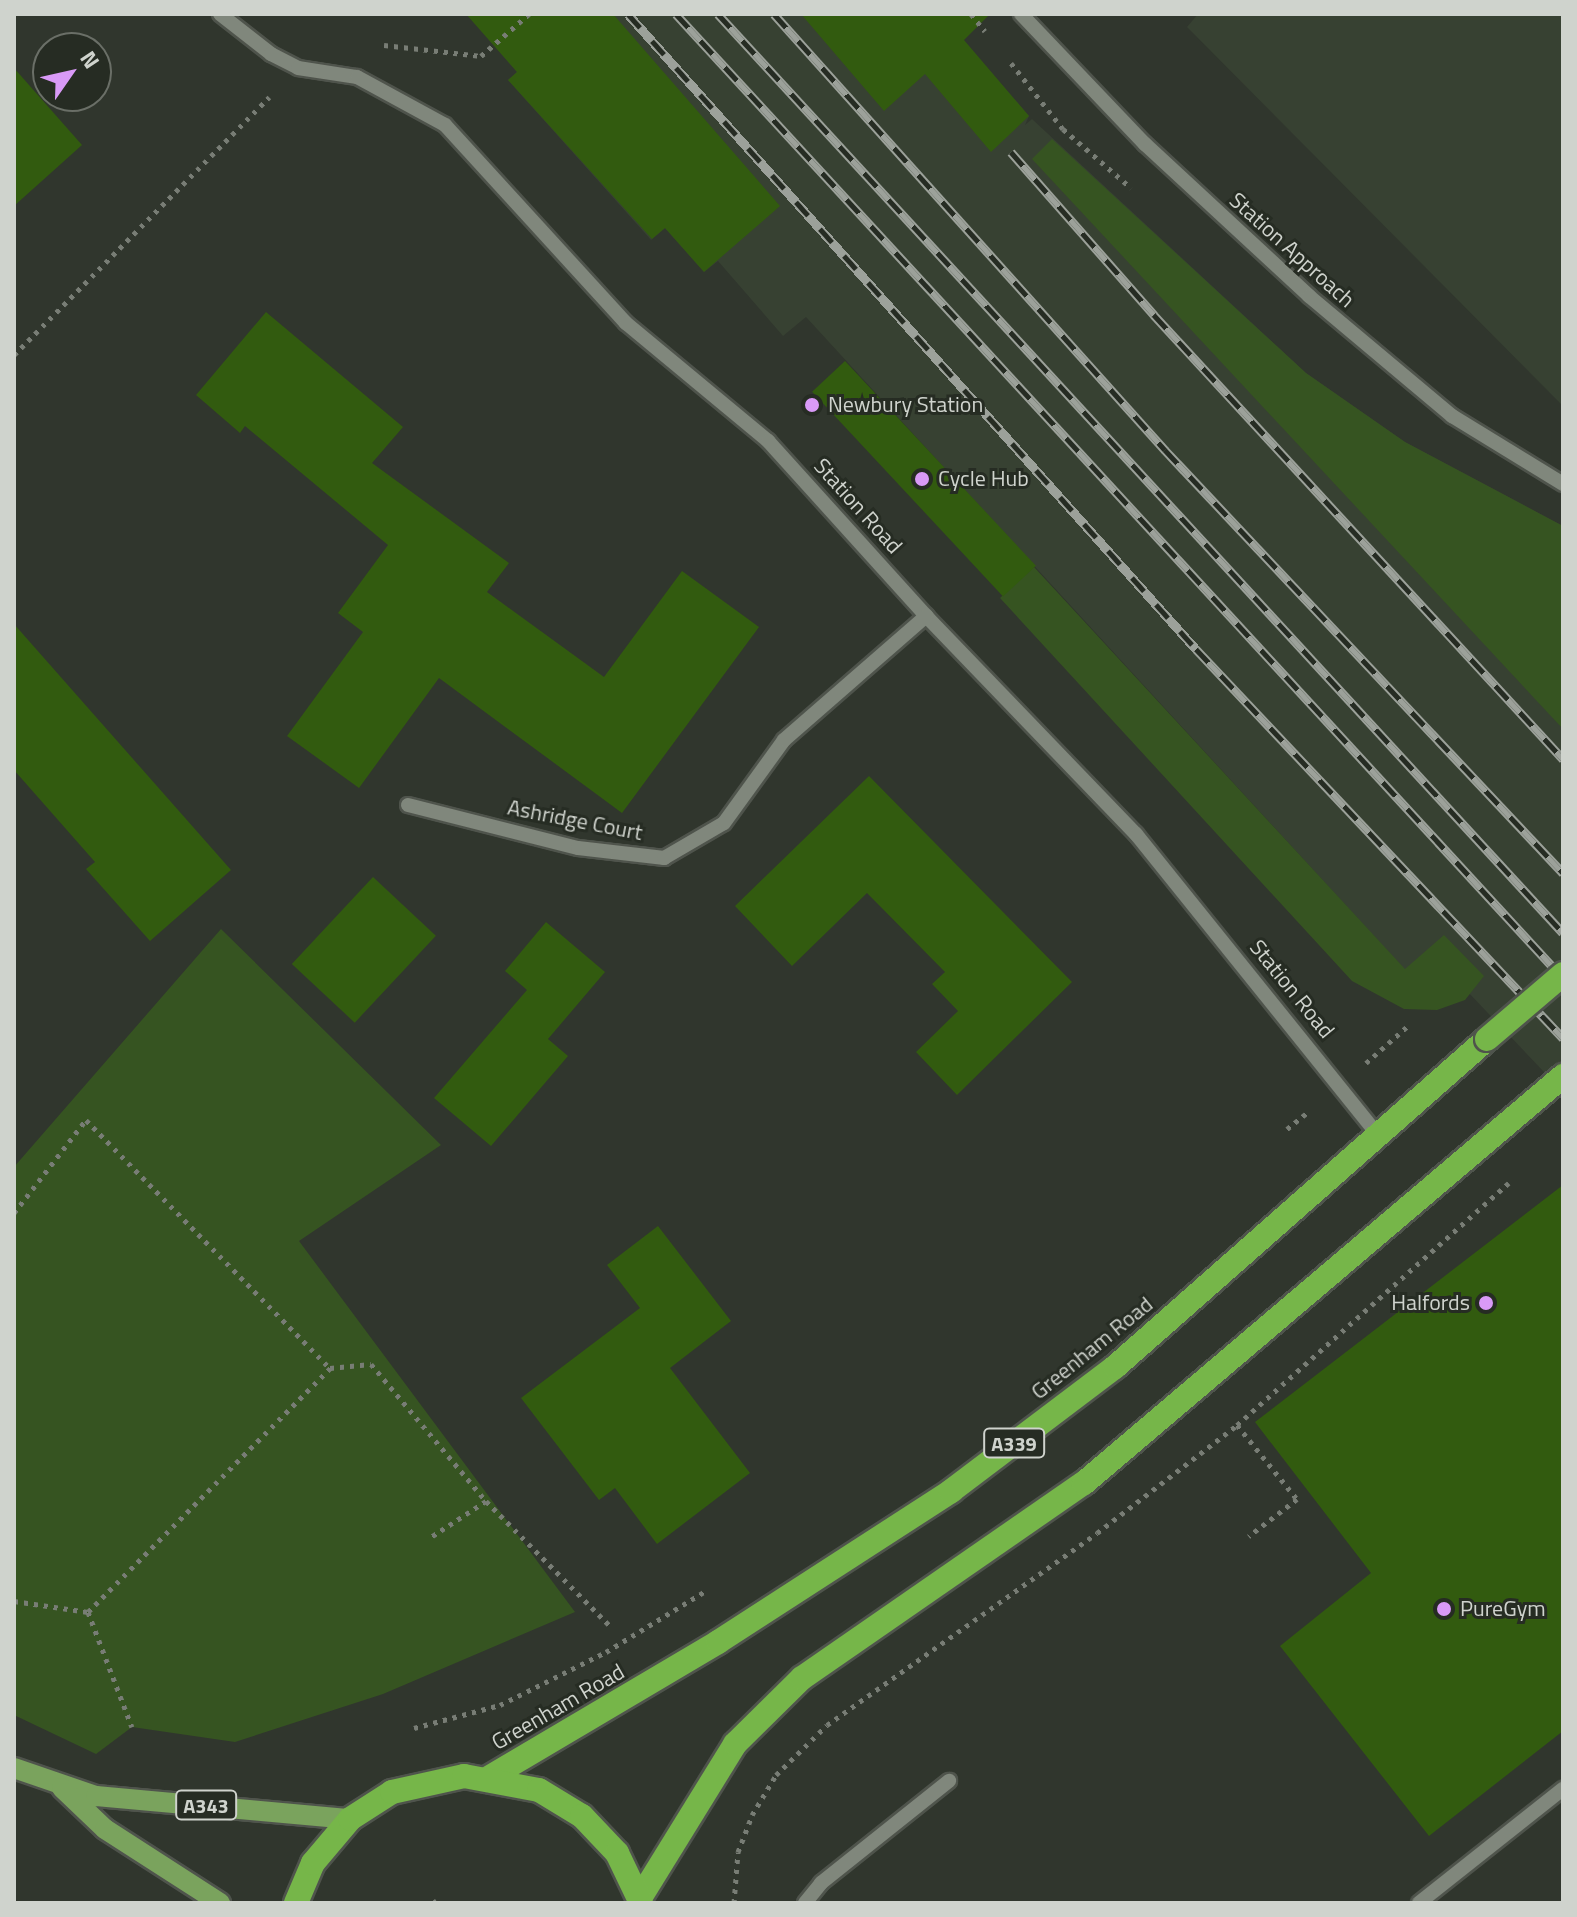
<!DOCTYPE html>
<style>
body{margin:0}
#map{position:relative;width:1577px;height:1917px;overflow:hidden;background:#30362d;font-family:"Titillium Web",sans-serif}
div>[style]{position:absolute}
.built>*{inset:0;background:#374132}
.green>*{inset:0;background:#365421}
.building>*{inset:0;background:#325b0f;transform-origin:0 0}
.path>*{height:5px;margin-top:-2.5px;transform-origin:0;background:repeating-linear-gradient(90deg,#787d75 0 4px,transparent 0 10px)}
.roads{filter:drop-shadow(2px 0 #4f544c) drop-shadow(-2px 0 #4f544c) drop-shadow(0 2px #4f544c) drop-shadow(0 -2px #4f544c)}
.minor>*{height:14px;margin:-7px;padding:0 7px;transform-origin:7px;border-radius:7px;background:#80877c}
.major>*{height:20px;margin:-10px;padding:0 10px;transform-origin:10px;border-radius:10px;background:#7aa35d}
.highway>*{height:24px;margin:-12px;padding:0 12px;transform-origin:12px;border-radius:12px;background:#76b649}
.rail>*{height:9px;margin-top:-4.5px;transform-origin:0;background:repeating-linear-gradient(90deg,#262c23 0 18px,#9ca19a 0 36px);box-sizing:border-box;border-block:2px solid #9ca19a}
.bridges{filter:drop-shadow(2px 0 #4f544c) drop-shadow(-2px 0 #4f544c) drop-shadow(0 2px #4f544c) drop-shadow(0 -2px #4f544c)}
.highway-bridge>*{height:24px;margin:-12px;padding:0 12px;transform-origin:12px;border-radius:12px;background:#76b649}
.dots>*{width:22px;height:22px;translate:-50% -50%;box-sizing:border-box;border:4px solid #262c23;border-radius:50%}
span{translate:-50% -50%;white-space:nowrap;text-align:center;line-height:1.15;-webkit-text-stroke:6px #262c23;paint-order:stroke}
.shield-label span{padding:2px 6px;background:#262c23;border:2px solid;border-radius:6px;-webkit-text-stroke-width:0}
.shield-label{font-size:20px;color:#cfd3cd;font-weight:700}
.street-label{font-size:22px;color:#cfd3cd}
.poi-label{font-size:22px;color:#cfd3cd}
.left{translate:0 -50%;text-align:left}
.right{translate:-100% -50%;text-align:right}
.frame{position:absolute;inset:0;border:16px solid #cfd3cd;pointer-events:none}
.north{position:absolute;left:32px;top:32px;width:80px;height:80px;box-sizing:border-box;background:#262c23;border:2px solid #6a6f67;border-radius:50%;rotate:56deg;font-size:22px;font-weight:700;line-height:32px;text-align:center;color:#cfd3cd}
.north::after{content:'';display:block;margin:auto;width:28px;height:36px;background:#d99af7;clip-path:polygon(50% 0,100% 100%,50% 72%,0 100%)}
</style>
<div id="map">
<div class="built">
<i style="clip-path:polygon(467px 14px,954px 14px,964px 41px,1029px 116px,1025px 125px,1032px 119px,1306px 373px,1405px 442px,1563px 526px,1563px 1092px,1428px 950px,1405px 970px,806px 317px,783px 336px,718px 261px,704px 272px,665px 228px,651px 240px,508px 80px,517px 72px)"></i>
<i style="clip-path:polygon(1198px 14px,1563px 14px,1563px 406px,1187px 27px)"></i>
</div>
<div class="green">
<i style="clip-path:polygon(1052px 139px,1306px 373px,1405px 442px,1563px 526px,1563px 729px,1032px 159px)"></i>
<i style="clip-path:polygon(1034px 567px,1405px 969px,1444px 935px,1484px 976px,1465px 1000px,1437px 1010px,1404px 1009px,1352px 981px,1000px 598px)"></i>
<i style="clip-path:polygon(221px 929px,441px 1145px,299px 1241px,575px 1612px,383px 1694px,235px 1742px,132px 1727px,96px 1754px,14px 1715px,14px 1167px)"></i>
</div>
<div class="building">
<i style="clip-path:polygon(466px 14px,613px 14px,780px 206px,704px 272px,665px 228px,652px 239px,508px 80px,517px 72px)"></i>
<i style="clip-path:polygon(801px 14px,990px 14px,964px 40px,1029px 116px,991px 152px,925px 74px,884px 111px)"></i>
<i style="clip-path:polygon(14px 68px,82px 145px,14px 206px)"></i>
<i style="clip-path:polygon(266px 312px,403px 427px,372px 463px,509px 563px,487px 592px,604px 677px,682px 571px,759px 627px,622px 813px,439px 678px,359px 788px,287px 736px,363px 632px,338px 613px,388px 545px,245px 426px,240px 433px,196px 395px)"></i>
<i style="left:845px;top:361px;width:280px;height:45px;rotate:47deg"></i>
<i style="clip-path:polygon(14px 624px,231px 870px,150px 941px,86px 869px,95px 862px,14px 770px)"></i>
<i style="clip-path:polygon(869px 776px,1072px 982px,957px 1095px,916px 1052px,958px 1011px,932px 984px,945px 972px,867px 893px,792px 966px,735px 906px)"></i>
<i style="left:373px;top:877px;width:86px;height:119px;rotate:43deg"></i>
<i style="clip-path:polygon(546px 922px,605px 972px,548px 1039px,568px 1056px,491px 1146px,434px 1098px,527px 990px,505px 971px)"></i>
<i style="clip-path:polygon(1563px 1185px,1563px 1731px,1429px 1836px,1280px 1646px,1371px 1573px,1255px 1422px)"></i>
<i style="clip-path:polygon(658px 1226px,731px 1321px,670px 1368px,750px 1473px,657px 1544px,615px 1488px,599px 1500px,521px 1398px,640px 1308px,607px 1265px)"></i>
</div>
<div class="path">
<i style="left:971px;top:14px;width:22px;rotate:51deg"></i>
<i style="left:384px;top:45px;width:98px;rotate:6.5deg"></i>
<i style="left:481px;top:56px;width:64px;rotate:-41.2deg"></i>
<i style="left:1011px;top:63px;width:84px;rotate:51.8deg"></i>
<i style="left:1063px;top:129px;width:90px;rotate:40.9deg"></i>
<i style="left:14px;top:355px;width:363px;rotate:-45.3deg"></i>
<i style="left:1366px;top:1063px;width:59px;rotate:-41.6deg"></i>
<i style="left:1287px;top:1129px;width:28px;rotate:-39deg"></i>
<i style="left:14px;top:1213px;width:118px;rotate:-52.3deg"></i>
<i style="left:86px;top:1120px;width:348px;rotate:45.5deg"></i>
<i style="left:330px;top:1368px;width:41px;rotate:-5.6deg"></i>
<i style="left:371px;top:1364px;width:179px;rotate:50deg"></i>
<i style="left:486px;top:1501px;width:66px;rotate:146.8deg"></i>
<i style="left:1237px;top:1425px;width:95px;rotate:51deg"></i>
<i style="left:1297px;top:1499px;width:61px;rotate:142.4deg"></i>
<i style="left:486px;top:1501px;width:175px;rotate:45.2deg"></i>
<i style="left:14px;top:1601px;width:75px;rotate:8.5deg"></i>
<i style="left:88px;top:1612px;width:344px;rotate:-45.2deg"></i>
<i style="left:88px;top:1612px;width:123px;rotate:69.1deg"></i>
<i style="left:414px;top:1728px;width:89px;rotate:-15deg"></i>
<i style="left:500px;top:1705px;width:119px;rotate:-26.6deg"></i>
<i style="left:606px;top:1652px;width:115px;rotate:-31.5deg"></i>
<i style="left:433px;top:1900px;width:4px;rotate:56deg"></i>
<i style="left:734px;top:1903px;width:51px;rotate:-85.5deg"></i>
<i style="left:738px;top:1852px;width:40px;rotate:-69deg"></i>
<i style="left:752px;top:1815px;width:47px;rotate:-59deg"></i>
<i style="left:776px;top:1775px;width:71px;rotate:-44.4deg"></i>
<i style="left:827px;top:1725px;width:331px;rotate:-35.4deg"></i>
<i style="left:1097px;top:1533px;width:177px;rotate:-37.6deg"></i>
<i style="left:1237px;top:1425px;width:364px;rotate:-41.7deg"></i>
</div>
<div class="roads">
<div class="minor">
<i style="left:220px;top:14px;width:65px;rotate:38.1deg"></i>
<i style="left:271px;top:54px;width:30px;rotate:27deg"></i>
<i style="left:298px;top:68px;width:60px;rotate:8.7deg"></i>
<i style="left:357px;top:77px;width:100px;rotate:28.6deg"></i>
<i style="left:445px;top:125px;width:268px;rotate:47.6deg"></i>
<i style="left:626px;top:323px;width:185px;rotate:39.7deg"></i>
<i style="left:768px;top:441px;width:236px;rotate:47.9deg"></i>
<i style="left:926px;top:616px;width:303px;rotate:46.1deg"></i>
<i style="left:1136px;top:834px;width:388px;rotate:51.2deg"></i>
<i style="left:1021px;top:14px;width:180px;rotate:46.4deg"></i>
<i style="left:1145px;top:144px;width:224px;rotate:42.8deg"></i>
<i style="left:1309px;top:296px;width:187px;rotate:40deg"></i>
<i style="left:1452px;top:416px;width:130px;rotate:31.5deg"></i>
<i style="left:408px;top:805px;width:175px;rotate:14.2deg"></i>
<i style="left:578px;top:848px;width:87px;rotate:6.6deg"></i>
<i style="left:664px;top:858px;width:69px;rotate:-30.3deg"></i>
<i style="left:724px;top:823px;width:102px;rotate:-54.1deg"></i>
<i style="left:784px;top:740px;width:189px;rotate:-41.1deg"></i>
<i style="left:805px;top:1903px;width:26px;rotate:-51deg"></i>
<i style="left:821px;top:1883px;width:164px;rotate:-38.6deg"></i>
<i style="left:1419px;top:1903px;width:184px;rotate:-38.4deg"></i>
</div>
<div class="major">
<i style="left:14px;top:1768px;width:87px;rotate:18.9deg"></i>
<i style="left:96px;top:1796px;width:255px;rotate:5.2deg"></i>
<i style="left:62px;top:1788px;width:59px;rotate:43.6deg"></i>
<i style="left:105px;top:1829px;width:137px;rotate:32.8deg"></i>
</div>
<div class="highway">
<i style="left:490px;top:1777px;width:265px;rotate:-30.6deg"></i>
<i style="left:718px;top:1642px;width:278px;rotate:-32.9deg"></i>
<i style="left:951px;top:1491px;width:206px;rotate:-37.1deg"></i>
<i style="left:1115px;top:1367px;width:496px;rotate:-41.4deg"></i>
<i style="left:640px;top:1898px;width:181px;rotate:-58.3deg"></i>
<i style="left:735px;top:1744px;width:94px;rotate:-44.6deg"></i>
<i style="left:802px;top:1678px;width:343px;rotate:-34.7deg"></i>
<i style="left:1084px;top:1483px;width:629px;rotate:-40.35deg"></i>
<i style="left:296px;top:1903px;width:43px;rotate:-67deg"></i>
<i style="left:313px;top:1863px;width:57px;rotate:-49.9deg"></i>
<i style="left:350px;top:1819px;width:50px;rotate:-32.7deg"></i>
<i style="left:392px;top:1792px;width:74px;rotate:-12.5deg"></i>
<i style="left:464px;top:1776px;width:76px;rotate:10.6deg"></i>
<i style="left:539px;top:1790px;width:50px;rotate:31.2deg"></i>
<i style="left:582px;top:1816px;width:51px;rotate:46.6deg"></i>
<i style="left:617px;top:1853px;width:55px;rotate:64.4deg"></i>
</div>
</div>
<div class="rail">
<i style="left:628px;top:14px;width:852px;rotate:48.19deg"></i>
<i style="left:1196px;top:649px;width:535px;rotate:46.67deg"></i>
<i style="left:676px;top:14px;width:1310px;rotate:47.38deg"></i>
<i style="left:718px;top:14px;width:1248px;rotate:47.4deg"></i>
<i style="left:774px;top:14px;width:586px;rotate:48.11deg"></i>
<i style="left:1165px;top:450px;width:581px;rotate:46.74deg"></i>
<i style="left:1011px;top:152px;width:217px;rotate:48.7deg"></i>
<i style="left:1154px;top:315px;width:604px;rotate:47.35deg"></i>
</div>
<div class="bridges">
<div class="highway-bridge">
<i style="left:1487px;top:1039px;width:100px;rotate:-40.5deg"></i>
</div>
</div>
<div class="dots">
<i style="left:812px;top:405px;background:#d99af7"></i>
<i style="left:922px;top:479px;background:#d99af7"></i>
<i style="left:1486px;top:1303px;background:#d99af7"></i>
<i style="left:1444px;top:1609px;background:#d99af7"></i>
</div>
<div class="shield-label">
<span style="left:1014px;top:1443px">A339</span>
<span style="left:206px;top:1805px">A343</span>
</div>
<div class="street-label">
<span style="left:1292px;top:250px;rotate:42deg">Station Approach</span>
<span style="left:858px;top:506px;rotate:48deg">Station Road</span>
<span style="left:575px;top:820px;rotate:11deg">Ashridge Court</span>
<span style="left:1292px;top:989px;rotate:51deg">Station Road</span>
<span style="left:1092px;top:1348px;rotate:-39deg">Greenham Road</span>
<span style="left:558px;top:1707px;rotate:-30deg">Greenham Road</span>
</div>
<div class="poi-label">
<span class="left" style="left:828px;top:405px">Newbury Station</span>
<span class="left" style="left:938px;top:479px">Cycle Hub</span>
<span class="right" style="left:1470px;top:1303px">Halfords</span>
<span class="left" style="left:1460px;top:1609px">PureGym</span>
</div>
<div class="frame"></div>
<div class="north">N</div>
</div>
